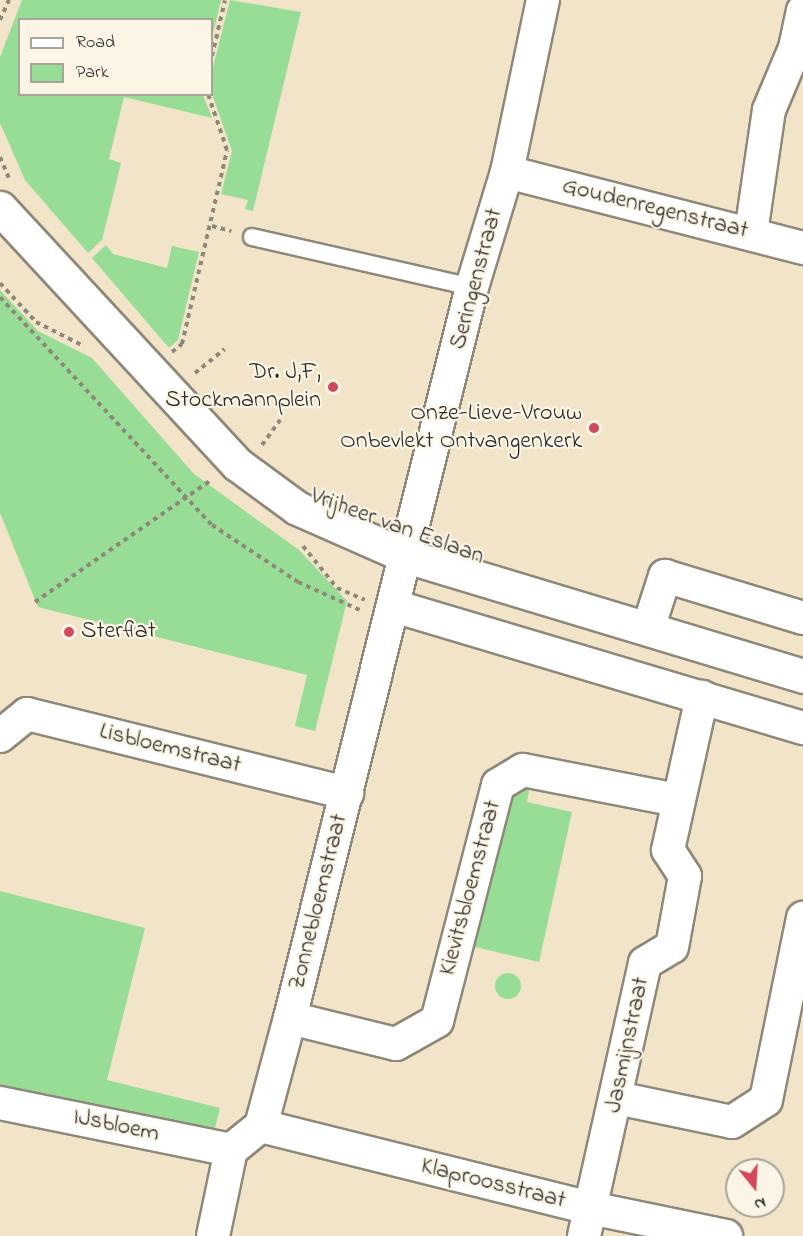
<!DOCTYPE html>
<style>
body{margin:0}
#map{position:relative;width:803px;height:1236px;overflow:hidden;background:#f2e4c8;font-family:"Indie Flower",sans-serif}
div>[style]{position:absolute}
.green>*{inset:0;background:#98dd96}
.round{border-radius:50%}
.path>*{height:4px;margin-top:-2px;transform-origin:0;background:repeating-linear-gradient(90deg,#8e887a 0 4.5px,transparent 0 9px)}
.roads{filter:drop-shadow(2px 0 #8e887a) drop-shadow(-2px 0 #8e887a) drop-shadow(0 2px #8e887a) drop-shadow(0 -2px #8e887a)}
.service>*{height:16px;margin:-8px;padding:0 8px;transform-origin:8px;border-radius:8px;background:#fff}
.minor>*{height:32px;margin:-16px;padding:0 16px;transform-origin:16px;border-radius:16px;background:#fff}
.tertiary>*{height:33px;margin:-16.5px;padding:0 16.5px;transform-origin:16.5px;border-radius:16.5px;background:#fff}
.dots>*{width:16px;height:16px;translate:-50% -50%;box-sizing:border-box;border:3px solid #fcf5e5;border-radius:50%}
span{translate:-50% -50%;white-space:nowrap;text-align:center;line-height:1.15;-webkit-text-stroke:4.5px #fcf5e5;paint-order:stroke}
.street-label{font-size:24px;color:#2b2b2b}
.poi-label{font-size:24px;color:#2b2b2b}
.right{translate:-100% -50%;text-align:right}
.left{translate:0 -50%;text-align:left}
.legend{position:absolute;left:18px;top:18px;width:195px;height:78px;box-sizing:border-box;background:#fcf5e5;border:2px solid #a8a49b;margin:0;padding:8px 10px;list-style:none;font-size:18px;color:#2b2b2b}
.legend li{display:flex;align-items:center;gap:12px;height:30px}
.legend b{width:30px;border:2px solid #a8a49b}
.north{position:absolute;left:725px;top:1158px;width:60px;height:60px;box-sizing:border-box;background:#fcf5e5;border:2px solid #a8a49b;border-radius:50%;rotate:162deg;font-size:16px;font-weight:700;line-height:24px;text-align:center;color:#2b2b2b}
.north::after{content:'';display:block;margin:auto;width:21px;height:27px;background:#d1495b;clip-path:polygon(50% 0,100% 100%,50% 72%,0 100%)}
</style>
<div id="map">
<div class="green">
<i style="clip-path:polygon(22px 0,221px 0,212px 38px,212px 20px,20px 20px,20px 94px,203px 95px,212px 118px,124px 97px,109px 159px,121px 163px,102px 240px,88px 253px,25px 180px,0 123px,0 57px)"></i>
<i style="clip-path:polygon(230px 0,301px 12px,253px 211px,245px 209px,248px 200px,221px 194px,232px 151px,212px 94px,212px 71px)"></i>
<i style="clip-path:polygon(106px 245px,113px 254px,167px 268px,172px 246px,199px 252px,178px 340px,169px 348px,92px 258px)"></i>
<i style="clip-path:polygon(0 290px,38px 331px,92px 358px,194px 474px,299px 550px,347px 601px,315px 731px,295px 726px,307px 675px,38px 607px,0 513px)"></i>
<i style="clip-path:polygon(531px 780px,527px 802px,572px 812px,539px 962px,467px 945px,506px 791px)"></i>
<i style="clip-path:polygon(0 891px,145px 928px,107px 1080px,220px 1108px,213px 1136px,0 1090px)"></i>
<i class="round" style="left:495px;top:973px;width:26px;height:26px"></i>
</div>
<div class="path">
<i style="left:0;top:20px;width:22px;rotate:-66deg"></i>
<i style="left:212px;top:56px;width:57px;rotate:-76.9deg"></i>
<i style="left:0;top:157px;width:23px;rotate:67deg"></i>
<i style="left:212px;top:226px;width:20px;rotate:15deg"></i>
<i style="left:0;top:283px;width:53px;rotate:47.3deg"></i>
<i style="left:36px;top:322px;width:54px;rotate:26.6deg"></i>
<i style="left:0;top:297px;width:311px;rotate:47.1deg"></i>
<i style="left:212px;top:525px;width:103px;rotate:33.5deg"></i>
<i style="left:298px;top:582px;width:68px;rotate:24.3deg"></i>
<i style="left:172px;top:352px;width:13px;rotate:-39deg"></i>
<i style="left:182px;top:344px;width:199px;rotate:-76.9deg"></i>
<i style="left:227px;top:150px;width:59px;rotate:-108.7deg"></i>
<i style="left:195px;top:373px;width:38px;rotate:-39deg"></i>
<i style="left:262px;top:445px;width:31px;rotate:-54deg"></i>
<i style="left:303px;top:546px;width:54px;rotate:51deg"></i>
<i style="left:337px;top:588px;width:30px;rotate:23deg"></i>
<i style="left:35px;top:602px;width:213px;rotate:-34.7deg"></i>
</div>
<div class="roads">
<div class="service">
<i style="left:252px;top:237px;width:226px;rotate:12.8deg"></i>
</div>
<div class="minor">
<i style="left:507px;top:172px;width:306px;rotate:14.4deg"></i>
<i style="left:751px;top:233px;width:124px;rotate:-81.7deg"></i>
<i style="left:769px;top:110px;width:67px;rotate:-67.2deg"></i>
<i style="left:795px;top:48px;width:38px;rotate:-78deg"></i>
<i style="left:397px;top:607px;width:424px;rotate:16.6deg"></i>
<i style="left:648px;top:629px;width:56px;rotate:-72.2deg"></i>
<i style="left:665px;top:576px;width:144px;rotate:16.9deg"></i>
<i style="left:0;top:736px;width:35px;rotate:-39deg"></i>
<i style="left:27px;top:714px;width:330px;rotate:13.9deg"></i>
<i style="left:290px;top:1018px;width:109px;rotate:13.8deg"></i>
<i style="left:396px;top:1044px;width:47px;rotate:-29.3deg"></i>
<i style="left:437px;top:1021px;width:244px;rotate:-75.5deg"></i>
<i style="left:498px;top:785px;width:29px;rotate:-31deg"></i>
<i style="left:523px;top:770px;width:158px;rotate:11deg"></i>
<i style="left:617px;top:1098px;width:117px;rotate:11.8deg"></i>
<i style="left:732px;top:1122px;width:40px;rotate:-32.9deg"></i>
<i style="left:766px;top:1100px;width:186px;rotate:-78.5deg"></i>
<i style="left:0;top:1103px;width:236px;rotate:11.5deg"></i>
<i style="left:261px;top:1126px;width:339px;rotate:14deg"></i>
<i style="left:590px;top:1208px;width:139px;rotate:11.6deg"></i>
<i style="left:213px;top:1236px;width:88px;rotate:-78.2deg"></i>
<i style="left:231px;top:1150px;width:38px;rotate:-39deg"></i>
<i style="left:261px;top:1126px;width:112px;rotate:-75deg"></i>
<i style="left:290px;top:1018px;width:753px;rotate:-76.02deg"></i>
<i style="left:472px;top:287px;width:120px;rotate:-73.1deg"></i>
<i style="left:507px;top:172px;width:176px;rotate:-78.2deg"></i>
<i style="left:584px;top:1236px;width:280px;rotate:-77.4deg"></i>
<i style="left:645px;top:963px;width:31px;rotate:-31deg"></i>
<i style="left:672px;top:947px;width:72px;rotate:-79.6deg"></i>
<i style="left:685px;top:876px;width:31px;rotate:-123deg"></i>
<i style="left:668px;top:850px;width:157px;rotate:-77.5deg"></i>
</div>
<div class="tertiary">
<i style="left:0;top:208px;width:349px;rotate:47.2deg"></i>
<i style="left:237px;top:464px;width:74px;rotate:36.3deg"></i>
<i style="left:297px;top:508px;width:119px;rotate:23.8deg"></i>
<i style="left:406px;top:556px;width:415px;rotate:16.8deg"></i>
</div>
</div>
<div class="dots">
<i style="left:333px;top:387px;background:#d1495b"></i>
<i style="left:594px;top:428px;background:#d1495b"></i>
<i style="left:69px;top:632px;background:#d1495b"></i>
</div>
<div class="street-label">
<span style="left:655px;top:209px;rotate:14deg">Goudenregenstraat</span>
<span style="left:477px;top:279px;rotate:-75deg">Seringenstraat</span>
<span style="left:397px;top:527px;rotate:20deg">Vrijheer van Eslaan</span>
<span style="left:170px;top:749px;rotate:14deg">Lisbloemstraat</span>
<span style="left:471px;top:888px;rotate:-75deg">Kievitsbloemstraat</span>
<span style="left:319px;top:902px;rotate:-76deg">Zonnebloemstraat</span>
<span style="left:628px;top:1045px;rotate:-78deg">Jasmijnstraat</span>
<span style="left:116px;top:1126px;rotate:12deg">IJsbloem</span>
<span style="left:493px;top:1184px;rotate:14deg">Klaproosstraat</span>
</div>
<div class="poi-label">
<span class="right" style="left:321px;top:387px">Dr. J,F,<br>Stockmannplein</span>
<span class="right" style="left:582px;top:428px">Onze-Lieve-Vrouw<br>Onbevlekt Ontvangenkerk</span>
<span class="left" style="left:81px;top:632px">Sterflat</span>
</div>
<ul class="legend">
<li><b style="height:8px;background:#fff"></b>Road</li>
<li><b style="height:16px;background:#98dd96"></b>Park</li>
</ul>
<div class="north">N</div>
</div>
